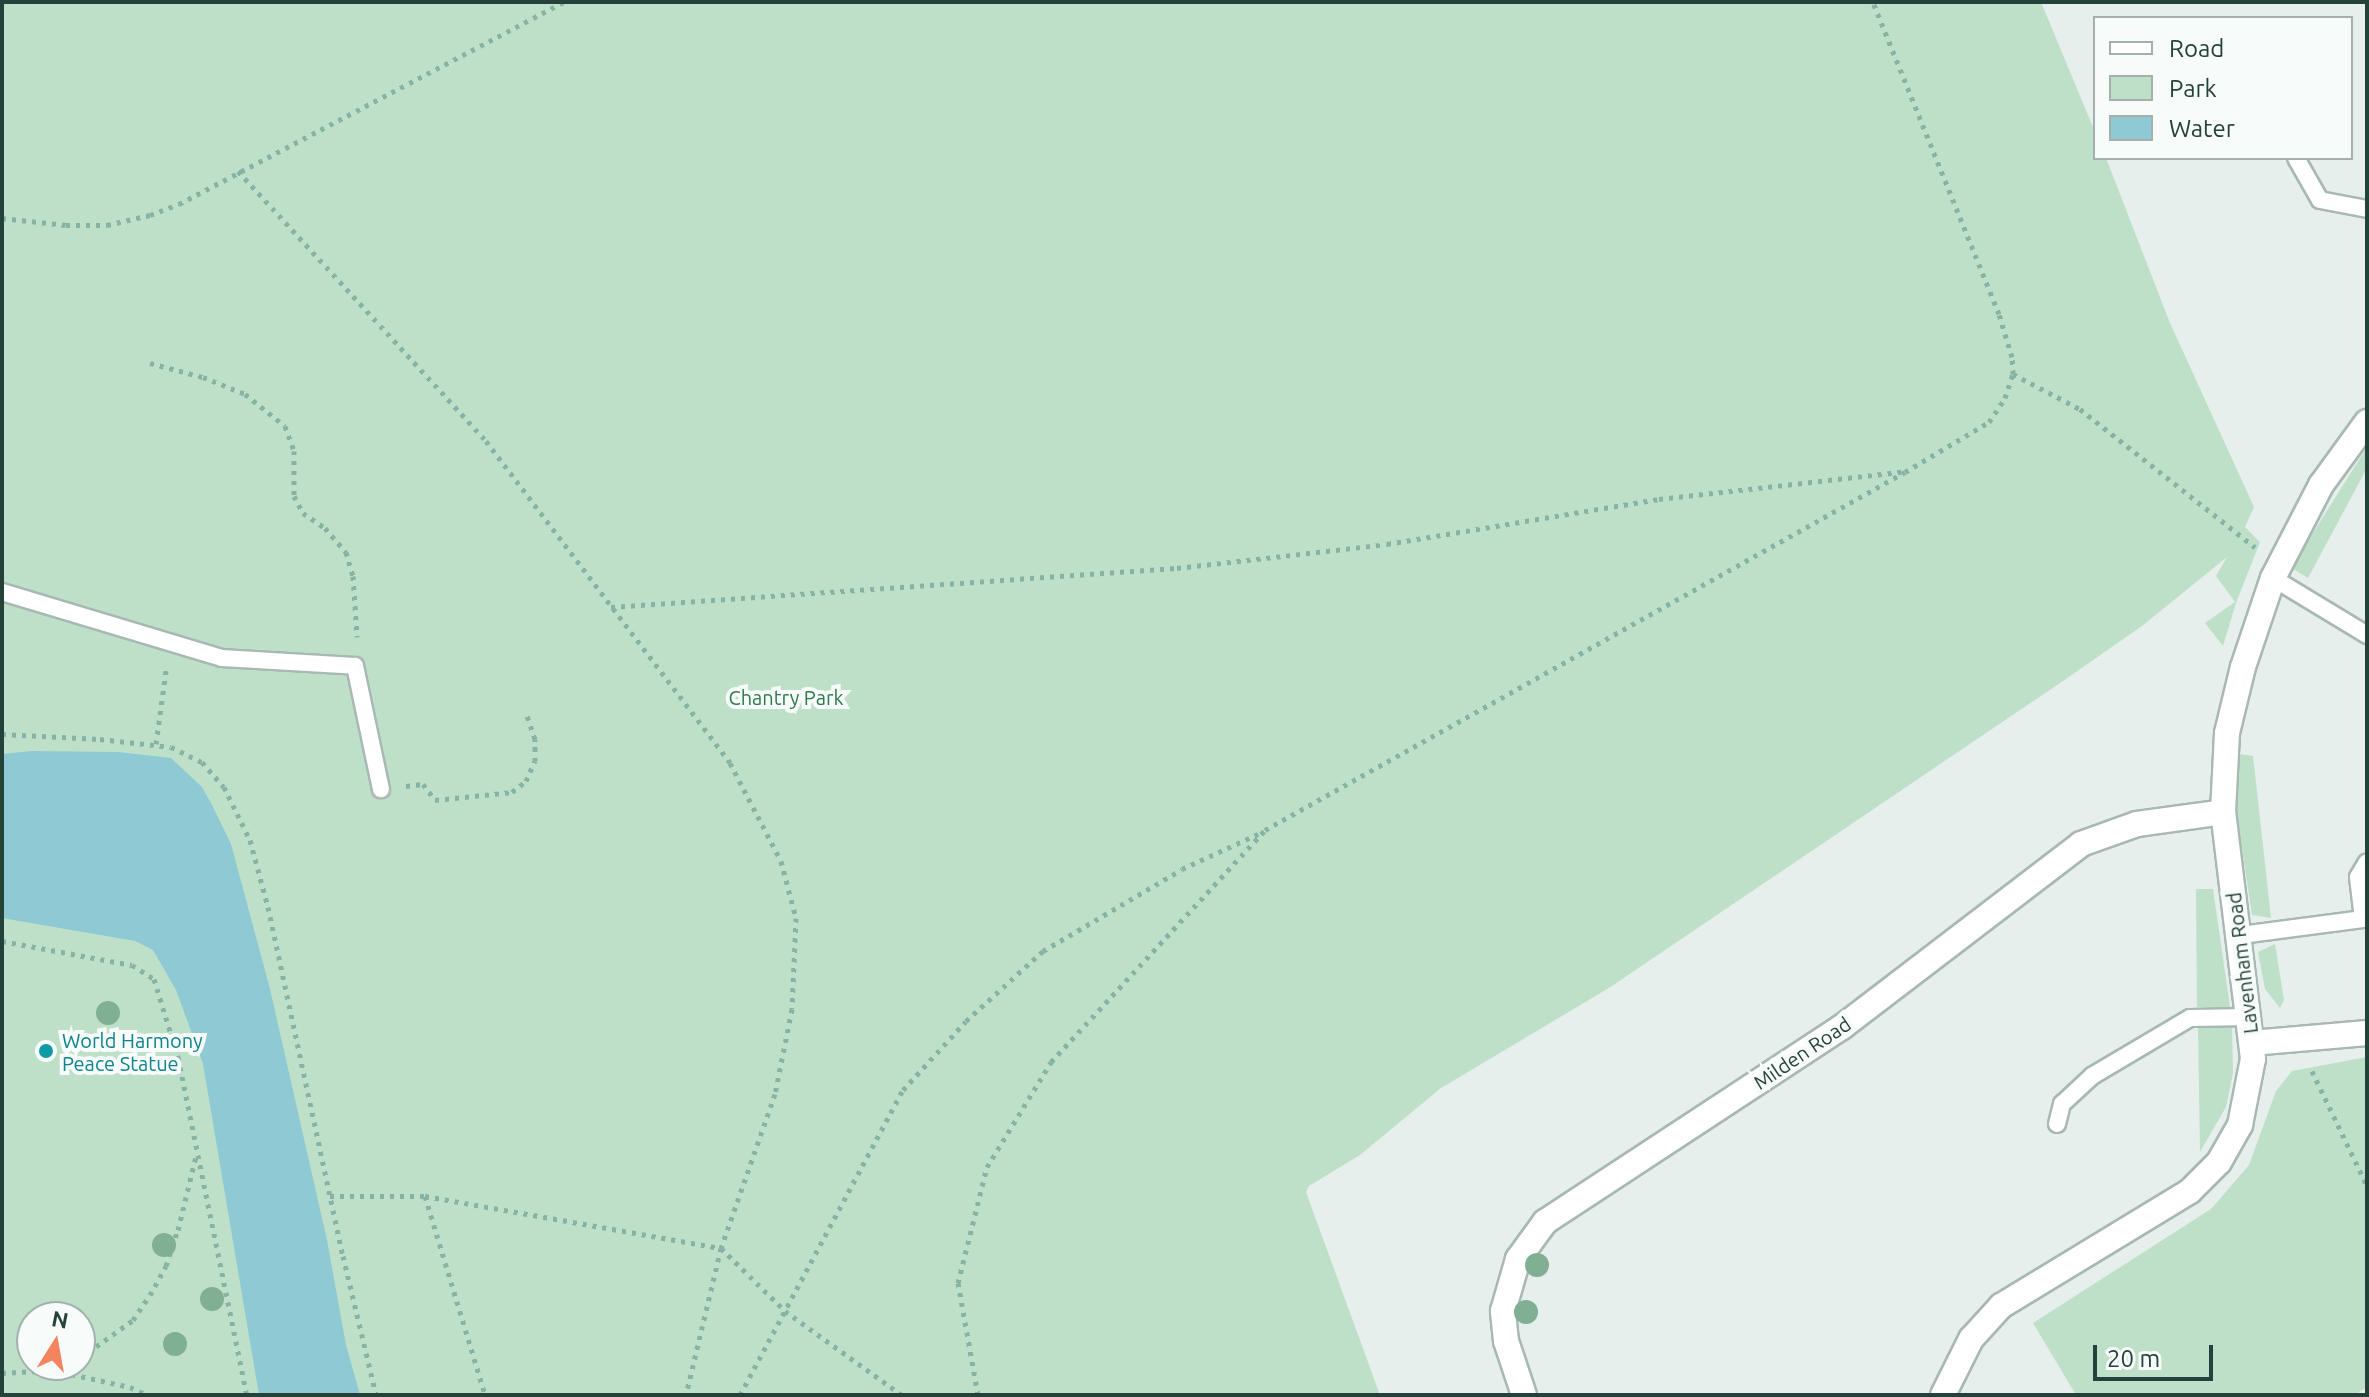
<!DOCTYPE html>
<style>
body{margin:0}
#map{position:relative;width:2369px;height:1397px;overflow:hidden;background:#e6efeb;font-family:Ubuntu,sans-serif}
div>[style]{position:absolute}
.green>*{inset:0;background:#bfe0c8}
.water>*{inset:0;background:#8ec9d4}
.path>*{height:5px;margin-top:-2.5px;transform-origin:0;background:repeating-linear-gradient(90deg,#86b3a5 0 4px,transparent 0 10px)}
.roads{filter:drop-shadow(2px 0 #a8b8b2) drop-shadow(-2px 0 #a8b8b2) drop-shadow(0 2px #a8b8b2) drop-shadow(0 -2px #a8b8b2)}
.lane>*{height:16px;margin:-8px;padding:0 8px;transform-origin:8px;border-radius:8px;background:#fff}
.street>*{height:24px;margin:-12px;padding:0 12px;transform-origin:12px;border-radius:12px;background:#fff}
.trees>*{width:24px;height:24px;margin:-12px;border-radius:50%;background:#80af93}
.dots>*{width:22px;height:22px;translate:-50% -50%;box-sizing:border-box;border:4px solid #f7fbf9;border-radius:50%}
span{translate:-50% -50%;white-space:nowrap;text-align:center;line-height:1.15;-webkit-text-stroke:8px #f7fbf9;paint-order:stroke}
.park-label{font-size:20px;color:#2d7a4b}
.street-label{font-size:20px;color:#24423a}
.culture-label{font-size:20px;color:#0d838f}
.left{translate:0 -50%;text-align:left}
.frame{position:absolute;inset:0;border:4px solid #24423a;pointer-events:none}
.legend{position:absolute;left:2093px;top:16px;width:260px;height:144px;box-sizing:border-box;background:#f7fbf9;border:2px solid #a3b1ad;margin:0;padding:10px 14px;list-style:none;font-size:24px;color:#24423a}
.legend li{display:flex;align-items:center;gap:16px;height:40px}
.legend b{width:40px;border:2px solid #a3b1ad}
.north{position:absolute;left:16px;top:1301px;width:80px;height:80px;box-sizing:border-box;background:#f7fbf9;border:2px solid #a3b1ad;border-radius:50%;rotate:11deg;font-size:22px;font-weight:700;line-height:32px;text-align:center;color:#24423a}
.north::after{content:'';display:block;margin:auto;width:28px;height:36px;background:#f4845f;clip-path:polygon(50% 0,100% 100%,50% 72%,0 100%)}
.scale{position:absolute;left:2093px;top:1345px;width:120px;height:36px;box-sizing:border-box;border:4px solid #24423a;border-top:0;padding-left:10px;font-size:24px;line-height:28px;white-space:nowrap;color:#24423a;-webkit-text-stroke:6px #f7fbf9;paint-order:stroke}
</style>
<div id="map">
<div class="green">
<i style="clip-path:polygon(evenodd,2px 2px,2041px 2px,2095px 132px,2095px 158px,2106px 158px,2170px 323px,2254px 507px,2245px 527px,2260px 542px,2236px 603px,2223px 646px,2205px 623px,2235px 602px,2216px 576px,2227px 557px,2142px 626px,2063px 681px,1609px 988px,1441px 1088px,1360px 1155px,1309px 1186px,1306px 1192px,1380px 1395px,2px 1395px,2px 2px,32px 1317px,80px 1317px,80px 1365px,32px 1365px,32px 1317px)"></i>
<i style="clip-path:polygon(2367px 447px,2367px 468px,2308px 578px,2293px 569px,2301px 552px)"></i>
<i style="clip-path:polygon(2239px 754px,2253px 756px,2271px 918px,2252px 915px,2237px 815px)"></i>
<i style="clip-path:polygon(2196px 889px,2213px 889px,2230px 1007px,2197px 1007px)"></i>
<i style="clip-path:polygon(2275px 944px,2284px 1000px,2280px 1008px,2265px 989px,2258px 952px)"></i>
<i style="clip-path:polygon(2232px 1026px,2233px 1073px,2226px 1107px,2200px 1152px,2198px 1027px)"></i>
<i style="clip-path:polygon(2367px 1057px,2367px 1387px,2355px 1395px,2076px 1395px,2033px 1323px,2211px 1209px,2249px 1165px,2276px 1091px,2292px 1071px)"></i>
</div>
<div class="water">
<i style="clip-path:polygon(31px 751px,118px 752px,171px 758px,202px 787px,212px 805px,231px 844px,270px 989px,327px 1240px,346px 1345px,360px 1395px,259px 1395px,203px 1064px,176px 990px,153px 950px,135px 941px,2px 918px,2px 754px)"></i>
</div>
<div class="path">
<i style="left:238px;top:171px;width:367px;rotate:47.4deg"></i>
<i style="left:486px;top:441px;width:404px;rotate:52.8deg"></i>
<i style="left:730px;top:763px;width:110px;rotate:62.5deg"></i>
<i style="left:781px;top:861px;width:59px;rotate:75.3deg"></i>
<i style="left:796px;top:918px;width:91px;rotate:92.5deg"></i>
<i style="left:792px;top:1009px;width:87px;rotate:101.3deg"></i>
<i style="left:775px;top:1094px;width:163px;rotate:109.3deg"></i>
<i style="left:721px;top:1248px;width:151px;rotate:103.4deg"></i>
<i style="left:2px;top:218px;width:64px;rotate:6.2deg"></i>
<i style="left:66px;top:225px;width:41px"></i>
<i style="left:107px;top:225px;width:44px;rotate:-13.1deg"></i>
<i style="left:150px;top:215px;width:31px;rotate:-21deg"></i>
<i style="left:179px;top:204px;width:435px;rotate:-27.7deg"></i>
<i style="left:150px;top:363px;width:55px;rotate:14.8deg"></i>
<i style="left:203px;top:377px;width:45px;rotate:22deg"></i>
<i style="left:245px;top:394px;width:51px;rotate:38.7deg"></i>
<i style="left:285px;top:426px;width:27px;rotate:70deg"></i>
<i style="left:294px;top:451px;width:45px;rotate:90deg"></i>
<i style="left:294px;top:496px;width:19px;rotate:62deg"></i>
<i style="left:303px;top:513px;width:27px;rotate:34deg"></i>
<i style="left:325px;top:528px;width:32px;rotate:49deg"></i>
<i style="left:346px;top:552px;width:25px;rotate:74deg"></i>
<i style="left:353px;top:576px;width:61px;rotate:86.2deg"></i>
<i style="left:2013px;top:374px;width:76px;rotate:27.6deg"></i>
<i style="left:2080px;top:409px;width:223px;rotate:38.3deg"></i>
<i style="left:611px;top:607px;width:567px;rotate:-3.94deg"></i>
<i style="left:1177px;top:568px;width:211px;rotate:-6.5deg"></i>
<i style="left:1387px;top:544px;width:276px;rotate:-9.4deg"></i>
<i style="left:1659px;top:499px;width:244px;rotate:-6.4deg"></i>
<i style="left:2px;top:734px;width:98px;rotate:2.9deg"></i>
<i style="left:100px;top:739px;width:71px;rotate:6.4deg"></i>
<i style="left:171px;top:747px;width:34px;rotate:26deg"></i>
<i style="left:202px;top:762px;width:33px;rotate:49deg"></i>
<i style="left:224px;top:787px;width:59px;rotate:63.9deg"></i>
<i style="left:250px;top:840px;width:69px;rotate:75deg"></i>
<i style="left:268px;top:907px;width:357px;rotate:77.9deg"></i>
<i style="left:343px;top:1256px;width:143px;rotate:76.6deg"></i>
<i style="left:156px;top:744px;width:74px;rotate:-82.2deg"></i>
<i style="left:406px;top:786px;width:17px;rotate:-7deg"></i>
<i style="left:423px;top:784px;width:20px;rotate:53deg"></i>
<i style="left:435px;top:800px;width:77px;rotate:-5.9deg"></i>
<i style="left:512px;top:792px;width:18px;rotate:-38deg"></i>
<i style="left:526px;top:781px;width:22px;rotate:-66deg"></i>
<i style="left:535px;top:761px;width:22px;rotate:-90deg"></i>
<i style="left:535px;top:739px;width:28px;rotate:-109deg"></i>
<i style="left:2px;top:941px;width:132px;rotate:10.5deg"></i>
<i style="left:132px;top:965px;width:26px;rotate:32deg"></i>
<i style="left:154px;top:979px;width:82px;rotate:72.9deg"></i>
<i style="left:178px;top:1057px;width:345px;rotate:78.5deg"></i>
<i style="left:2312px;top:1071px;width:127px;rotate:64.4deg"></i>
<i style="left:330px;top:1196px;width:95px"></i>
<i style="left:425px;top:1196px;width:301px;rotate:10deg"></i>
<i style="left:721px;top:1248px;width:90px;rotate:44.5deg"></i>
<i style="left:785px;top:1311px;width:144px;rotate:35.7deg"></i>
<i style="left:425px;top:1196px;width:208px;rotate:73.2deg"></i>
<i style="left:80px;top:1358px;width:65px;rotate:-35.6deg"></i>
<i style="left:133px;top:1320px;width:30px;rotate:-56deg"></i>
<i style="left:150px;top:1295px;width:33px;rotate:-61deg"></i>
<i style="left:166px;top:1266px;width:38px;rotate:-72deg"></i>
<i style="left:178px;top:1230px;width:76px;rotate:-76.3deg"></i>
<i style="left:53px;top:1370px;width:12px;rotate:-24deg"></i>
<i style="left:2px;top:1373px;width:50px;rotate:-3.4deg"></i>
<i style="left:52px;top:1370px;width:80px;rotate:12.3deg"></i>
<i style="left:130px;top:1387px;width:19px;rotate:25deg"></i>
<i style="left:740px;top:1395px;width:346px;rotate:-61.9deg"></i>
<i style="left:903px;top:1090px;width:93px;rotate:-47.6deg"></i>
<i style="left:966px;top:1021px;width:104px;rotate:-42.3deg"></i>
<i style="left:1043px;top:951px;width:161px;rotate:-30.5deg"></i>
<i style="left:1182px;top:869px;width:86px;rotate:-24.8deg"></i>
<i style="left:978px;top:1395px;width:114px;rotate:-100.1deg"></i>
<i style="left:958px;top:1283px;width:120px;rotate:-76deg"></i>
<i style="left:987px;top:1167px;width:123px;rotate:-58.6deg"></i>
<i style="left:1051px;top:1062px;width:316px;rotate:-47.3deg"></i>
<i style="left:1265px;top:830px;width:733px;rotate:-29.22deg"></i>
<i style="left:1905px;top:472px;width:98px;rotate:-30.8deg"></i>
<i style="left:1989px;top:422px;width:29px;rotate:-56deg"></i>
<i style="left:2005px;top:398px;width:25px;rotate:-72deg"></i>
<i style="left:2013px;top:374px;width:17px;rotate:-93deg"></i>
<i style="left:2012px;top:357px;width:45px;rotate:-106.8deg"></i>
<i style="left:1999px;top:314px;width:336px;rotate:-112deg"></i>
</div>
<div class="roads">
<div class="lane">
<i style="left:2296px;top:158px;width:48px;rotate:60.3deg"></i>
<i style="left:2320px;top:200px;width:48px;rotate:10.8deg"></i>
<i style="left:2273px;top:578px;width:110px;rotate:31.2deg"></i>
<i style="left:2px;top:592px;width:230px;rotate:16.7deg"></i>
<i style="left:222px;top:658px;width:133px;rotate:3.4deg"></i>
<i style="left:355px;top:666px;width:126px;rotate:78.1deg"></i>
<i style="left:2241px;top:935px;width:123px;rotate:-7.5deg"></i>
<i style="left:2363px;top:919px;width:42px;rotate:-96.8deg"></i>
<i style="left:2358px;top:877px;width:17px;rotate:-59deg"></i>
<i style="left:2057px;top:1124px;width:21px;rotate:-76deg"></i>
<i style="left:2062px;top:1104px;width:41px;rotate:-43deg"></i>
<i style="left:2092px;top:1076px;width:114px;rotate:-30.6deg"></i>
<i style="left:2190px;top:1018px;width:60px;rotate:-1deg"></i>
</div>
<div class="street">
<i style="left:2252px;top:1043px;width:115px;rotate:-5deg"></i>
<i style="left:1524px;top:1395px;width:57px;rotate:-108.4deg"></i>
<i style="left:1506px;top:1341px;width:30px;rotate:-96deg"></i>
<i style="left:1503px;top:1311px;width:54px;rotate:-73.9deg"></i>
<i style="left:1518px;top:1259px;width:46px;rotate:-53.9deg"></i>
<i style="left:1545px;top:1222px;width:355px;rotate:-33.3deg"></i>
<i style="left:1842px;top:1027px;width:301px;rotate:-37.4deg"></i>
<i style="left:2081px;top:844px;width:59px;rotate:-19.7deg"></i>
<i style="left:2137px;top:824px;width:87px;rotate:-7.9deg"></i>
<i style="left:1943px;top:1395px;width:63px;rotate:-63.4deg"></i>
<i style="left:1971px;top:1339px;width:45px;rotate:-47.7deg"></i>
<i style="left:2001px;top:1306px;width:221px;rotate:-31.3deg"></i>
<i style="left:2190px;top:1191px;width:41px;rotate:-45deg"></i>
<i style="left:2219px;top:1162px;width:43px;rotate:-60.4deg"></i>
<i style="left:2240px;top:1125px;width:67px;rotate:-78.9deg"></i>
<i style="left:2253px;top:1059px;width:249px;rotate:-96.9deg"></i>
<i style="left:2223px;top:812px;width:79px;rotate:-87.1deg"></i>
<i style="left:2227px;top:733px;width:68px;rotate:-76.4deg"></i>
<i style="left:2243px;top:667px;width:94px;rotate:-71.4deg"></i>
<i style="left:2273px;top:578px;width:105px;rotate:-62.7deg"></i>
<i style="left:2321px;top:485px;width:78px;rotate:-53.9deg"></i>
</div>
</div>
<div class="trees">
<i style="left:108px;top:1013px"></i>
<i style="left:164px;top:1245px"></i>
<i style="left:1537px;top:1265px"></i>
<i style="left:212px;top:1299px"></i>
<i style="left:1526px;top:1312px"></i>
<i style="left:175px;top:1344px"></i>
</div>
<div class="dots">
<i style="left:46px;top:1051px;background:#0f9aa8"></i>
</div>
<div class="park-label">
<span style="left:786px;top:697px">Chantry Park</span>
</div>
<div class="street-label">
<span style="left:2242px;top:963px;rotate:-97deg">Lavenham Road</span>
<span style="left:1802px;top:1053px;rotate:-34deg">Milden Road</span>
</div>
<div class="culture-label">
<span class="left" style="left:62px;top:1052px">World Harmony<br>Peace Statue</span>
</div>
<div class="frame"></div>
<ul class="legend">
<li><b style="height:10px;background:#fff"></b>Road</li>
<li><b style="height:22px;background:#bfe0c8"></b>Park</li>
<li><b style="height:22px;background:#8ec9d4"></b>Water</li>
</ul>
<div class="north">N</div>
<div class="scale">20 m</div>
</div>
